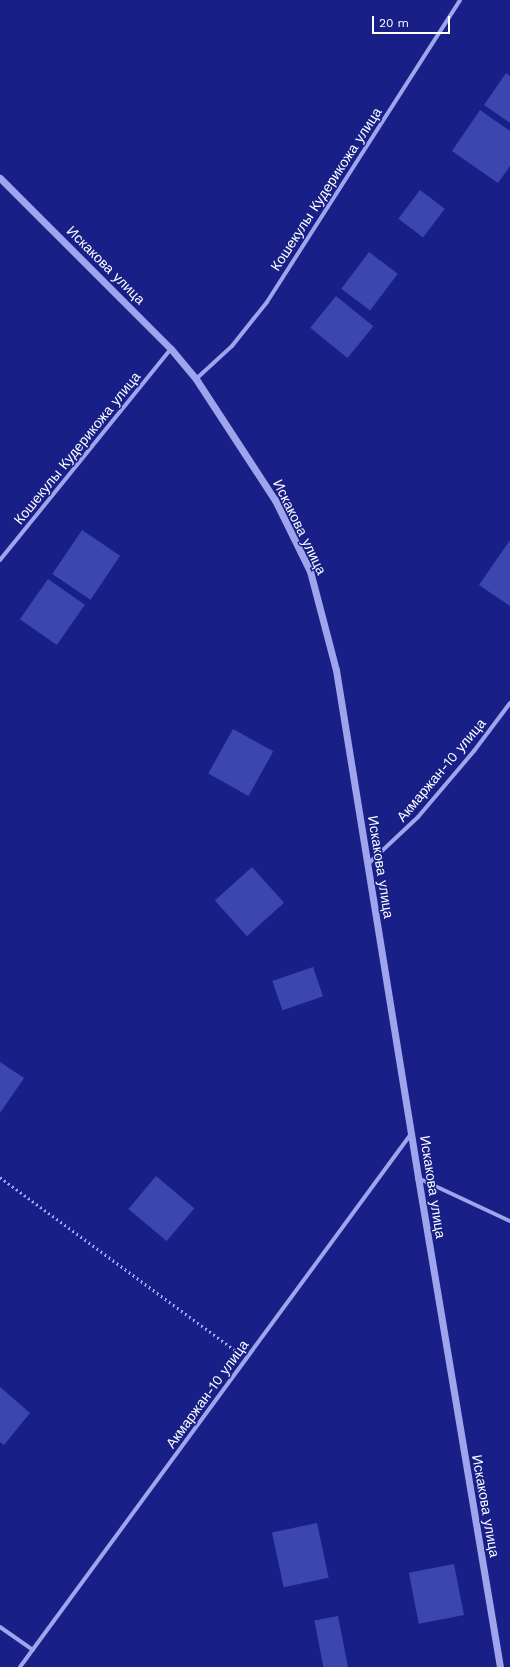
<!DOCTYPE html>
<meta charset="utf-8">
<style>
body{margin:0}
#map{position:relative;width:510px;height:1667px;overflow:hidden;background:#182087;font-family:"Work Sans",sans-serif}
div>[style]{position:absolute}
.building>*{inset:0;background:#3c46af;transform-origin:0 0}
.path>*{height:2.5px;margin-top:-1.25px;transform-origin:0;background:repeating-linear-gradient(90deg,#9fa5ed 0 2px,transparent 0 5px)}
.minor>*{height:4px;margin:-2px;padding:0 2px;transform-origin:2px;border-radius:2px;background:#9fa5ed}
.tertiary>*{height:7px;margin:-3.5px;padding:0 3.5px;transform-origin:3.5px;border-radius:3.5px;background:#9fa5ed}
span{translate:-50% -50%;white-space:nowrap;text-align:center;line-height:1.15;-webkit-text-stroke:3px #182087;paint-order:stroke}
.street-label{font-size:14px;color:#fff}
.scale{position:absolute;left:372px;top:16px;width:78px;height:18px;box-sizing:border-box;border:2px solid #fff;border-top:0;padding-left:5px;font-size:12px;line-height:14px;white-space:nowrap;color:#fff;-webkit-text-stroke:3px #182087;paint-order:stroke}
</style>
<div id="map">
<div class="building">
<i style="clip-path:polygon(506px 73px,510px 76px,510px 123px,484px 105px)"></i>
<i style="clip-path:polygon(480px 110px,510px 131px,510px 166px,498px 183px,452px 151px)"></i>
<i style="left:420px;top:190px;width:31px;height:36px;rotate:37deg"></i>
<i style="left:369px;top:252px;width:36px;height:46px;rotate:37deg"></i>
<i style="left:336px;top:296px;width:48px;height:41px;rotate:39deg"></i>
<i style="left:82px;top:530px;width:46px;height:53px;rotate:34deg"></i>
<i style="clip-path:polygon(510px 540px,510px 606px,479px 585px)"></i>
<i style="left:48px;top:579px;width:45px;height:49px;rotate:35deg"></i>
<i style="left:233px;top:729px;width:46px;height:51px;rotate:29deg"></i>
<i style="left:252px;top:867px;width:48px;height:50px;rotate:48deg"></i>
<i style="left:313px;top:967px;width:31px;height:43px;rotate:71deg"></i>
<i style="clip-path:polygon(0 1062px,24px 1078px,0 1113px)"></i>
<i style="left:156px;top:1176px;width:50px;height:43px;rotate:40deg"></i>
<i style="clip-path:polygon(0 1387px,30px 1413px,4px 1445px,0 1442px)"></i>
<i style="left:317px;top:1523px;width:56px;height:46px;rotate:78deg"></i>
<i style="left:454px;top:1564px;width:52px;height:46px;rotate:79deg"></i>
<i style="left:338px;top:1616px;width:52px;height:24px;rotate:79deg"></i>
</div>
<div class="path">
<i style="left:0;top:1177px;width:292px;rotate:36.4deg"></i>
</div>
<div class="minor">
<i style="left:196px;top:379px;width:49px;rotate:-42.5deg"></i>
<i style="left:232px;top:346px;width:56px;rotate:-51.5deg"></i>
<i style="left:267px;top:302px;width:358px;rotate:-57.4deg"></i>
<i style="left:0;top:560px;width:272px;rotate:-51deg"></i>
<i style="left:368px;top:864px;width:69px;rotate:-43.2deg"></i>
<i style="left:418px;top:817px;width:87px;rotate:-49.7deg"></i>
<i style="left:474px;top:751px;width:60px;rotate:-53.1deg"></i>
<i style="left:418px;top:1178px;width:102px;rotate:25.1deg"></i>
<i style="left:0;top:1627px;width:40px;rotate:34.9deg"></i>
<i style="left:20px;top:1667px;width:661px;rotate:-53.74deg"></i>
</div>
<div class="tertiary">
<i style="left:0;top:178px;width:242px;rotate:45deg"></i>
<i style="left:171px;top:349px;width:39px;rotate:50deg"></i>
<i style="left:196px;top:379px;width:145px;rotate:56.9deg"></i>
<i style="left:275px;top:500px;width:79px;rotate:63.8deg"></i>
<i style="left:310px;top:571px;width:102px;rotate:75.3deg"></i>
<i style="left:336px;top:670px;width:514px;rotate:80.81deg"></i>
<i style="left:418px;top:1177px;width:497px;rotate:80.5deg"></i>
</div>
<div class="street-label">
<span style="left:326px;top:189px;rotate:-57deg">Кошекулы Кудерикожа улица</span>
<span style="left:106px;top:265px;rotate:45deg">Искакова улица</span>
<span style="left:77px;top:448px;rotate:-51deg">Кошекулы Кудерикожа улица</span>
<span style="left:300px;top:527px;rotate:64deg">Искакова улица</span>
<span style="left:441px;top:770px;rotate:-50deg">Акмаржан-10 улица</span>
<span style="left:381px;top:867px;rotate:81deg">Искакова улица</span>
<span style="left:433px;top:1187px;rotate:81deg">Искакова улица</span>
<span style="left:207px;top:1394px;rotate:-54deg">Акмаржан-10 улица</span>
<span style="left:486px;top:1506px;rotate:80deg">Искакова улица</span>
</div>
<div class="scale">20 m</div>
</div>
